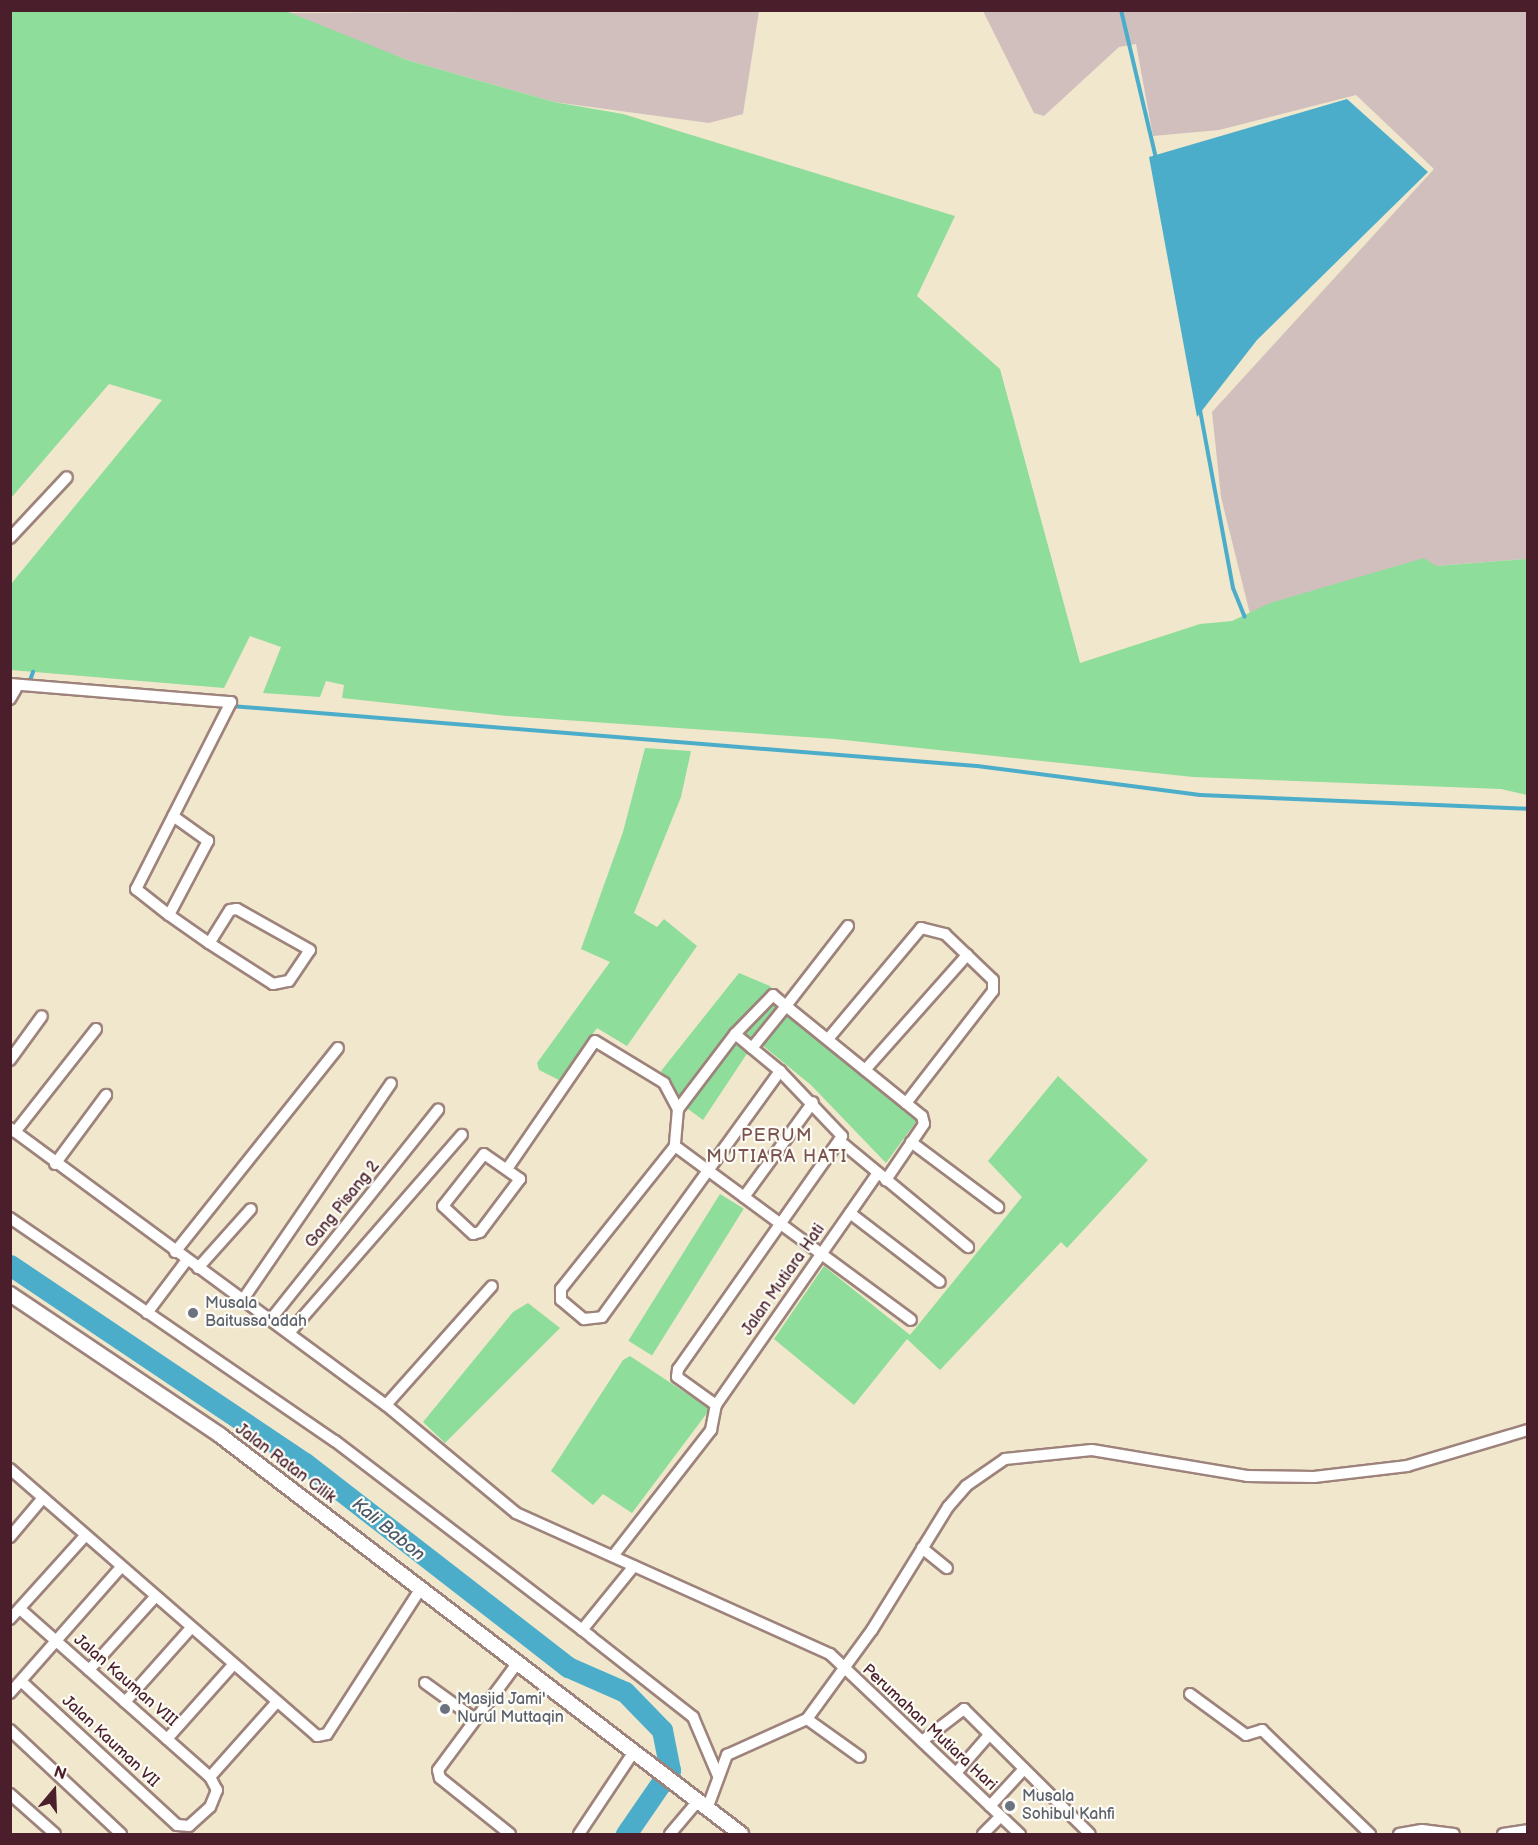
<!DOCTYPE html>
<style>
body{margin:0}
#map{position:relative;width:1538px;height:1845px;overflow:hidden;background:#f1e7cc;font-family:"Balsamiq Sans",sans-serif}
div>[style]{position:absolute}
.industrial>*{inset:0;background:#d1bfbd}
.green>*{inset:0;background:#8edd9b;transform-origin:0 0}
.water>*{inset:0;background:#4badca}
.stream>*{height:4px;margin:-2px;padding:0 2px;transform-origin:2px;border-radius:2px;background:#4badca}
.river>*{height:21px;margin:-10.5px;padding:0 10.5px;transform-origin:10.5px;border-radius:10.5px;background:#4badca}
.roads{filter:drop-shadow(2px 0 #9e837c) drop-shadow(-2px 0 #9e837c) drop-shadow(0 2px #9e837c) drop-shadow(0 -2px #9e837c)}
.street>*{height:10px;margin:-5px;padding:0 5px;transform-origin:5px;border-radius:5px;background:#fff}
.secondary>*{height:14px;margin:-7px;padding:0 7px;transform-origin:7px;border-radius:7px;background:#fff}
.dots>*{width:16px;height:16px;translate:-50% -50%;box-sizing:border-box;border:3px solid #fdfcf7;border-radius:50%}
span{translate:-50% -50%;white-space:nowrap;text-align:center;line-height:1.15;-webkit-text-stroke:4.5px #fdfcf7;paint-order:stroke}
.street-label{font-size:16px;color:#4a1f2b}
.worship-label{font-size:16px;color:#5b616d}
.left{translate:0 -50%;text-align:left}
.neighbourhood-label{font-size:18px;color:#7b544f;letter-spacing:1.5px}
.water-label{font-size:18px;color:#4a586b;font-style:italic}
.frame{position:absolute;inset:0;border:12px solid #4a1f2b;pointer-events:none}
.north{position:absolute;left:24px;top:1761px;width:60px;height:60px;-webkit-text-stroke:4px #fdfcf7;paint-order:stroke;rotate:19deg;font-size:16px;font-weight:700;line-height:24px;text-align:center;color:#4a1f2b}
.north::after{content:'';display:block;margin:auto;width:21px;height:27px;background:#4a1f2b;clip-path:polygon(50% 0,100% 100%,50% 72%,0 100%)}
</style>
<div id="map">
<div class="industrial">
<i style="clip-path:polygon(759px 11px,743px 114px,709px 123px,554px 102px,407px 60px,283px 13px)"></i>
<i style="clip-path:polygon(983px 11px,1527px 11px,1527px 559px,1436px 566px,1270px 603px,1250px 614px,1221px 497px,1212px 412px,1434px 169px,1356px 95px,1219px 130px,1153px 136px,1136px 44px,1119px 47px,1044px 116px,1034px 113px)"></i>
</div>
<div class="green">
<i style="clip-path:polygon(11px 10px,286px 11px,407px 60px,554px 102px,623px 114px,955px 216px,917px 296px,1000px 369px,1080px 663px,1200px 624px,1232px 621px,1270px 603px,1424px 558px,1436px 566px,1527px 559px,1527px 795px,1501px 789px,1193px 777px,835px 739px,507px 716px,342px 698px,344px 685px,326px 681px,320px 697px,263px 693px,281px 647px,250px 636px,224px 688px,11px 670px,11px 584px,162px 400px,109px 384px,11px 498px)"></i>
<i style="clip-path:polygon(645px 748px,691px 751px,681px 797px,634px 913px,657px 927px,664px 919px,697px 946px,627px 1046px,597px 1028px,559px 1080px,539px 1070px,537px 1063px,610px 962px,581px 949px,623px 832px)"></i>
<i style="clip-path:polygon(739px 973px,770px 986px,785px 1007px,918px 1119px,886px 1163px,811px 1085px,756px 1040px,703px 1120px,684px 1106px,661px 1071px)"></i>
<i style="clip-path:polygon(1058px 1076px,1148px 1160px,1067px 1248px,1061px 1242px,940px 1370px,907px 1339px,854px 1405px,774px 1339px,824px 1266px,910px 1335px,1022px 1197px,988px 1161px)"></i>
<i style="left:720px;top:1194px;width:28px;height:173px;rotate:32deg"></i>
<i style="clip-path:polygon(528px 1303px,560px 1328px,445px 1443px,423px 1422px,513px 1312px)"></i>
<i style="clip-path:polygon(630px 1356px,710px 1409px,632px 1513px,603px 1494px,593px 1505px,551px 1471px,623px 1360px)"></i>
</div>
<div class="water">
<i style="clip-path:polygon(1347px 99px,1428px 172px,1257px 340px,1197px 417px,1149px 157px)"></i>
</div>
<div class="stream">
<i style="left:1121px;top:10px;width:152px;rotate:76.7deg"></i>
<i style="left:1200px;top:410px;width:181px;rotate:79.5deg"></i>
<i style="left:1233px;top:588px;width:31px;rotate:68deg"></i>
<i style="left:29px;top:683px;width:12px;rotate:-70deg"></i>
<i style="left:231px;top:706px;width:748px;rotate:4.6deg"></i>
<i style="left:977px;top:766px;width:225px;rotate:7.4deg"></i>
<i style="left:1200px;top:795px;width:328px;rotate:2.4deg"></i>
</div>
<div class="river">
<i style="left:10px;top:1265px;width:355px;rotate:33.9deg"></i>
<i style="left:305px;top:1463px;width:333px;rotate:37.8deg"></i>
<i style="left:568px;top:1667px;width:62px;rotate:23.7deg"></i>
<i style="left:625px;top:1692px;width:53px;rotate:45.8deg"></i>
<i style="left:662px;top:1730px;width:41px;rotate:78.7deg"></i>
<i style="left:670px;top:1770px;width:78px;rotate:124.5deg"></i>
</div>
<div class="roads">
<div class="street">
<i style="left:10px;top:538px;width:83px;rotate:-46.9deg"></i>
<i style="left:10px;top:684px;width:222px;rotate:4.7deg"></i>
<i style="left:231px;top:702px;width:210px;rotate:116.9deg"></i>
<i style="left:136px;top:889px;width:42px;rotate:38.2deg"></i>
<i style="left:169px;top:915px;width:49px;rotate:35deg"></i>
<i style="left:209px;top:943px;width:76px;rotate:32.6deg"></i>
<i style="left:273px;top:984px;width:16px;rotate:-11deg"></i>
<i style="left:289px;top:981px;width:37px;rotate:-56deg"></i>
<i style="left:310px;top:950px;width:84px;rotate:-150.7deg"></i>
<i style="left:237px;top:909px;width:7px;rotate:172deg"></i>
<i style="left:230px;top:910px;width:39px;rotate:122deg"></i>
<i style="left:10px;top:699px;width:16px;rotate:-60deg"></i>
<i style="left:169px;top:915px;width:84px;rotate:-62.2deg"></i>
<i style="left:208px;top:841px;width:43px;rotate:-144.5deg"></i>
<i style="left:848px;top:926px;width:101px;rotate:127.8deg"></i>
<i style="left:786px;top:1006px;width:175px;rotate:39deg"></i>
<i style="left:922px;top:1116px;width:8px;rotate:76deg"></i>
<i style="left:924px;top:1124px;width:68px;rotate:124.2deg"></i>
<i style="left:735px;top:1034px;width:58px;rotate:39.4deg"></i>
<i style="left:828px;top:1039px;width:145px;rotate:-50deg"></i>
<i style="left:921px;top:928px;width:25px;rotate:14deg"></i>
<i style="left:945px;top:934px;width:66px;rotate:43.8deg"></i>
<i style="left:993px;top:980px;width:11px;rotate:90deg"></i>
<i style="left:993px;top:991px;width:142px;rotate:127.8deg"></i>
<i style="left:752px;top:1048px;width:54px;rotate:-51deg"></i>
<i style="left:786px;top:1006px;width:17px;rotate:-140deg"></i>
<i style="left:773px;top:995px;width:54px;rotate:134.3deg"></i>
<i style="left:735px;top:1034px;width:94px;rotate:127.2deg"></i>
<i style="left:678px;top:1109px;width:37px;rotate:95deg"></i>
<i style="left:675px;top:1146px;width:293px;rotate:36.4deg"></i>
<i style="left:10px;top:1060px;width:54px;rotate:-54deg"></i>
<i style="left:865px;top:1070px;width:154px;rotate:-48.4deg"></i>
<i style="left:10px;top:1128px;width:467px;rotate:36.4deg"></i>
<i style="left:386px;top:1405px;width:169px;rotate:39.7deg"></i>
<i style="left:516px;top:1513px;width:344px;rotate:24.2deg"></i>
<i style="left:830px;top:1654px;width:262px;rotate:43.5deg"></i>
<i style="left:15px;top:1132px;width:131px;rotate:-51.8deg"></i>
<i style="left:841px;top:1142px;width:165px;rotate:39.6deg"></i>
<i style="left:911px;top:1142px;width:109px;rotate:36.8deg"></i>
<i style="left:675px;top:1146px;width:183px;rotate:128.6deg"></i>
<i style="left:561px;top:1289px;width:11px;rotate:90deg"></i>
<i style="left:561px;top:1300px;width:30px;rotate:40deg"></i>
<i style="left:584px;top:1319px;width:18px;rotate:-6deg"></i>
<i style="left:602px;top:1317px;width:304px;rotate:-54.1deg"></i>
<i style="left:780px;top:1071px;width:90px;rotate:46.4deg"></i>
<i style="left:842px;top:1136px;width:285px;rotate:125.1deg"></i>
<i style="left:678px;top:1369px;width:8px;rotate:97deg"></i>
<i style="left:677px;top:1377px;width:48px;rotate:35.7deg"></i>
<i style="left:484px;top:1154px;width:44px;rotate:34.8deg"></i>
<i style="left:520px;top:1179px;width:66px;rotate:127deg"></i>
<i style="left:480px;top:1232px;width:7px;rotate:164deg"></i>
<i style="left:473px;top:1234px;width:41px;rotate:-137deg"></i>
<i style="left:443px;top:1206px;width:66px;rotate:-51.7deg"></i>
<i style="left:55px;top:1164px;width:86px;rotate:-53.5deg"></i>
<i style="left:507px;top:1169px;width:155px;rotate:-55.5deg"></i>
<i style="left:595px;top:1041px;width:81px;rotate:31.3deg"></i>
<i style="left:664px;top:1083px;width:30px;rotate:62deg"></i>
<i style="left:744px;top:1197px;width:117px;rotate:-54deg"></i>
<i style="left:850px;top:1213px;width:113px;rotate:37.5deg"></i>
<i style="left:10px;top:1218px;width:394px;rotate:34.5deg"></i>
<i style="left:335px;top:1441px;width:322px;rotate:37.4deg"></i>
<i style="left:591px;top:1637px;width:130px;rotate:38.1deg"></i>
<i style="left:693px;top:1717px;width:64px;rotate:67deg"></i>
<i style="left:175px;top:1252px;width:261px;rotate:-51.4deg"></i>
<i style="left:198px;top:1268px;width:79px;rotate:-48.1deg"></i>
<i style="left:244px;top:1298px;width:260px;rotate:-55.6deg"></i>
<i style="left:147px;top:1313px;width:66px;rotate:-53deg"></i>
<i style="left:271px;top:1319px;width:268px;rotate:-51.4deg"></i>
<i style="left:289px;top:1333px;width:263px;rotate:-48.9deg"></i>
<i style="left:386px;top:1405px;width:159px;rotate:-48.3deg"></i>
<i style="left:716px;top:1405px;width:283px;rotate:-55.1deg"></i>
<i style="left:10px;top:1469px;width:407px;rotate:41deg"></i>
<i style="left:317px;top:1736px;width:10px;rotate:-11deg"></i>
<i style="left:327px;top:1734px;width:174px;rotate:-57.2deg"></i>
<i style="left:10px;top:1537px;width:51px;rotate:-49.8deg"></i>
<i style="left:922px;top:1548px;width:32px;rotate:39deg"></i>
<i style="left:613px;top:1556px;width:160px;rotate:-52.1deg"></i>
<i style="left:711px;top:1430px;width:25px;rotate:-79deg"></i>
<i style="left:20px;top:1609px;width:254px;rotate:41.5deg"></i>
<i style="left:210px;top:1777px;width:15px;rotate:62deg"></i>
<i style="left:217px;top:1790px;width:18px;rotate:112deg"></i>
<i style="left:210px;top:1807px;width:28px;rotate:138deg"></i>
<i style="left:189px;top:1826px;width:12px;rotate:-175deg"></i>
<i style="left:177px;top:1825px;width:212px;rotate:-137.3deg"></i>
<i style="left:10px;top:1619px;width:112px;rotate:-47.9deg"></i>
<i style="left:582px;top:1630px;width:82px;rotate:-50.9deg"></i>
<i style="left:89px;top:1670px;width:98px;rotate:-47.9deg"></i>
<i style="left:425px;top:1683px;width:62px;rotate:35.8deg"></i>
<i style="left:10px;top:1693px;width:168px;rotate:-48.6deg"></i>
<i style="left:1190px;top:1694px;width:69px;rotate:36.2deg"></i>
<i style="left:1246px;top:1735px;width:17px;rotate:-17deg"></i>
<i style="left:1262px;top:1730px;width:150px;rotate:43.9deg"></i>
<i style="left:125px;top:1702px;width:98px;rotate:-48.3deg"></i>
<i style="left:807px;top:1719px;width:65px;rotate:35.6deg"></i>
<i style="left:10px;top:1730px;width:152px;rotate:43.1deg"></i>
<i style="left:167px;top:1739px;width:98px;rotate:-48.3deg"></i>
<i style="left:922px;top:1741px;width:53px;rotate:-37.3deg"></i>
<i style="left:964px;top:1709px;width:177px;rotate:44.8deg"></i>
<i style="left:956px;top:1773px;width:50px;rotate:-49deg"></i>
<i style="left:210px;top:1777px;width:98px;rotate:-48.3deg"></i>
<i style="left:10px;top:1794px;width:60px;rotate:41.6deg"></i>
<i style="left:990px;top:1806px;width:50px;rotate:-47.4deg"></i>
<i style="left:707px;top:1809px;width:58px;rotate:-69.7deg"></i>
<i style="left:727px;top:1755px;width:88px;rotate:-24.2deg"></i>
<i style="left:807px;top:1719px;width:110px;rotate:-53.9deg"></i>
<i style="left:872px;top:1630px;width:145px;rotate:-58.3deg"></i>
<i style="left:948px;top:1507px;width:28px;rotate:-49deg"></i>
<i style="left:966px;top:1486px;width:47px;rotate:-34.7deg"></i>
<i style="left:1005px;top:1459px;width:87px;rotate:-5.9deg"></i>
<i style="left:1092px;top:1450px;width:157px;rotate:9.5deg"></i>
<i style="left:1247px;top:1476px;width:67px;rotate:0.9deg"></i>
<i style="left:1314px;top:1477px;width:94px;rotate:-6.7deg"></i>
<i style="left:1407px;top:1466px;width:126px;rotate:-16.6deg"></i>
<i style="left:510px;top:1834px;width:90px;rotate:-141.3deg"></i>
<i style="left:440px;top:1778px;width:8px;rotate:-104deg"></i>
<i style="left:438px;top:1770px;width:131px;rotate:-53.4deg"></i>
<i style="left:579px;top:1834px;width:97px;rotate:-56.3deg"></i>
<i style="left:670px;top:1834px;width:42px;rotate:-49.8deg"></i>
<i style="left:983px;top:1834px;width:25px;rotate:-45deg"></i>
<i style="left:1399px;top:1834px;width:23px;rotate:-10deg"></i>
<i style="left:1422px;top:1830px;width:32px;rotate:7deg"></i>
<i style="left:1503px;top:1834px;width:25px;rotate:-9deg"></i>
</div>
<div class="secondary">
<i style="left:10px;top:1294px;width:254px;rotate:33.9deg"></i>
<i style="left:221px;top:1436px;width:655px;rotate:37.43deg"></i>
</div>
</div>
<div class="dots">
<i style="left:193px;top:1313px;background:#6b7280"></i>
<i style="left:445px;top:1709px;background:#6b7280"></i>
<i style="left:1010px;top:1806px;background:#6b7280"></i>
</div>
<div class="street-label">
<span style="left:343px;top:1205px;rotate:-51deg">Gang Pisang 2</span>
<span style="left:784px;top:1280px;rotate:-55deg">Jalan Mutiara Hati</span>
<span style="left:285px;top:1464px;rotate:37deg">Jalan Ratan Cilik</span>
<span style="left:125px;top:1681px;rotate:41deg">Jalan Kauman VIII</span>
<span style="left:929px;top:1728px;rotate:43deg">Perumahan Mutiara Hari</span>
<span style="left:110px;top:1742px;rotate:43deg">Jalan Kauman VII</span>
</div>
<div class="worship-label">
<span class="left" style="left:205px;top:1313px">Musala<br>Baitussa'adah</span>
<span class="left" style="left:457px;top:1709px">Masjid Jami'<br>Nurul Muttaqin</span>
<span class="left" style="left:1022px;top:1806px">Musala<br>Sohibul Kahfi</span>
</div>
<div class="neighbourhood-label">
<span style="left:777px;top:1147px">PERUM<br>MUTIARA HATI</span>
</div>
<div class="water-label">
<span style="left:388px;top:1530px;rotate:39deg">Kali Babon</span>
</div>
<div class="frame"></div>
<div class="north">N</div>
</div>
